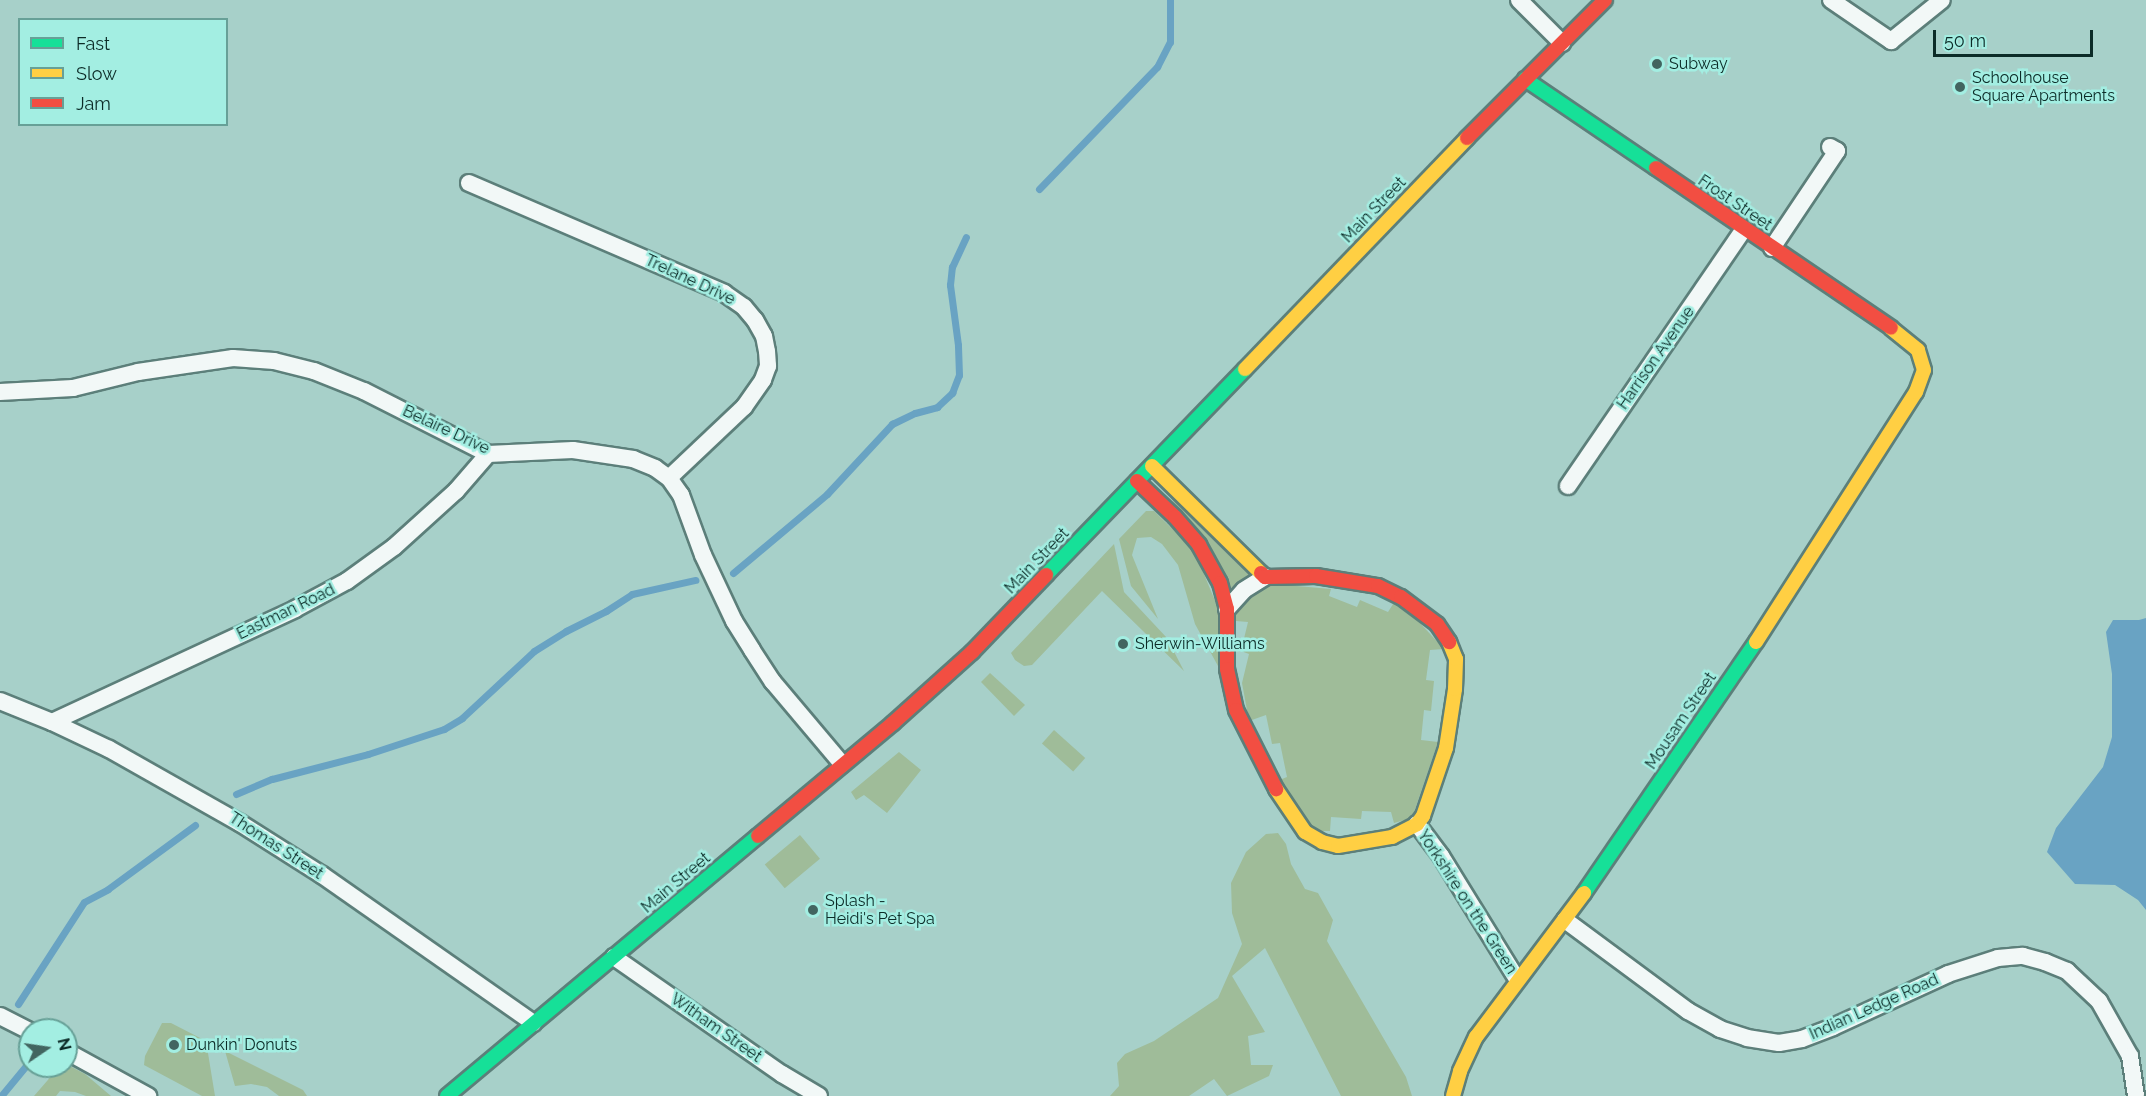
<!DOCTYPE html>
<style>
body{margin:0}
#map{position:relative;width:2146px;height:1096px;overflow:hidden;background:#a7d0c9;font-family:Raleway,sans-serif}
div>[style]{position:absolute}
.green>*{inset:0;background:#9fbc99;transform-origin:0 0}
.water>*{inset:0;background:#69a3c3}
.stream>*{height:7px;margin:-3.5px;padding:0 3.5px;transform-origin:3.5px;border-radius:3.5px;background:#69a3c3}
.roads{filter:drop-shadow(2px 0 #5c7f7a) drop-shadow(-2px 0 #5c7f7a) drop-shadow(0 2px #5c7f7a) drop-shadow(0 -2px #5c7f7a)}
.street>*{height:16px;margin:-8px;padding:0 8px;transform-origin:8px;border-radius:8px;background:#f2f8f7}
.fast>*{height:14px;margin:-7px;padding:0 7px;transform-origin:7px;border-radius:7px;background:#16e098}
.slow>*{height:14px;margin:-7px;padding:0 7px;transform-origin:7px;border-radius:7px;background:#ffcf43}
.jam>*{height:14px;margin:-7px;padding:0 7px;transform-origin:7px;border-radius:7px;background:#f24e42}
.dots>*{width:16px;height:16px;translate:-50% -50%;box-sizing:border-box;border:3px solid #a3eee2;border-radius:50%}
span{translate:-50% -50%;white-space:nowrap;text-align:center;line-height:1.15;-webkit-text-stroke:5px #a3eee2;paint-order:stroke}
.poi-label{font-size:16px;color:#0c2b27}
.left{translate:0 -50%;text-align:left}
.street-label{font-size:16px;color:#0c2b27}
.legend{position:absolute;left:18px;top:18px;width:210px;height:108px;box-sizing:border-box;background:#a3eee2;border:2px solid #67a097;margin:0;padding:8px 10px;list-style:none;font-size:18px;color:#0c2b27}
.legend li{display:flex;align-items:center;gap:12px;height:30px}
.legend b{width:30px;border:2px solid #67a097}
.north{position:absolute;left:18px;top:1018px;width:60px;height:60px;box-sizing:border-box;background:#a3eee2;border:2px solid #67a097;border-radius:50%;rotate:77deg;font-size:16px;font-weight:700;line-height:24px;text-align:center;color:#0c2b27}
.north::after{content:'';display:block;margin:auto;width:21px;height:27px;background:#426560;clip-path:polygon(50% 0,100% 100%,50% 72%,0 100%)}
.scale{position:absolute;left:1933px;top:30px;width:160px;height:27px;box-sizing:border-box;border:3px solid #0c2b27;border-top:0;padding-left:8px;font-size:18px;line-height:21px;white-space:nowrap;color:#0c2b27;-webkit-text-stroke:4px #a3eee2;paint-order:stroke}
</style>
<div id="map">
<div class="green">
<i style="clip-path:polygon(1165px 489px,1250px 575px,1234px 592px)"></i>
<i style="clip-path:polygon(1146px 511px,1154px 511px,1194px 550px,1218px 608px,1218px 666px,1195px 624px,1178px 565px,1162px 544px,1151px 537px,1137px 538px,1132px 555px,1158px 619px,1131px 586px,1119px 539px)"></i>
<i style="clip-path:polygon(1114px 544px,1124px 592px,1167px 638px,1184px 671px,1102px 591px,1032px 665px,1024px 666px,1015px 660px,1011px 653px)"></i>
<i style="clip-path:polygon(1274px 584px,1331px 589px,1329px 596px,1357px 607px,1360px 600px,1388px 612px,1395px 601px,1406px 608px,1444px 649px,1430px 650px,1426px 680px,1434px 681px,1431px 711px,1424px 710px,1421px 740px,1438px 742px,1412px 818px,1394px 823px,1391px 812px,1362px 811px,1361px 819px,1331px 817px,1330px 831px,1316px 831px,1277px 781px,1287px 777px,1280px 743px,1272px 744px,1266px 715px,1249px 721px,1242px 683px,1249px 654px,1241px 651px,1248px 622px,1236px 621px,1236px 608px,1262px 587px)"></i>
<i style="clip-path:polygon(990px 673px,1025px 705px,1014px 716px,981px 682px)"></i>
<i style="left:1054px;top:730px;width:42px;height:18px;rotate:42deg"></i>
<i style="clip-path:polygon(899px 752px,921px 770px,887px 813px,864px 795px,856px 800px,851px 792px)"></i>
<i style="clip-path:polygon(1278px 833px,1286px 844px,1291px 864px,1305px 889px,1318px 893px,1333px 920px,1327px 941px,1406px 1077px,1412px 1096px,1341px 1096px,1265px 948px,1232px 976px,1265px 1032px,1248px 1036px,1251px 1065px,1273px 1065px,1269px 1076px,1227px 1096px,1214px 1079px,1189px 1096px,1110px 1096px,1119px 1086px,1117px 1063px,1125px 1054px,1154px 1041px,1218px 998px,1242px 944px,1232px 913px,1231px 883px,1246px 852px,1266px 834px)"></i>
<i style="left:800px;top:835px;width:31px;height:46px;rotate:50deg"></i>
<i style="clip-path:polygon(162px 1023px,171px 1023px,206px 1041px,215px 1096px,202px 1096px,144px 1065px,145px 1056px)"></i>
<i style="clip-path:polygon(225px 1051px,303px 1090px,307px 1096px,279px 1096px,267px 1087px,251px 1084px,235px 1086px)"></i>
<i style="clip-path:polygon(66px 1064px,85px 1074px,111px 1096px,86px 1096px,75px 1092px,60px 1091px,56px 1096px,34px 1096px,60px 1066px)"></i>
</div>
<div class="water">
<i style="clip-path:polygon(2146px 618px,2146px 910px,2138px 900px,2115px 885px,2075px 884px,2047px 852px,2056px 828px,2103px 767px,2112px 737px,2112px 674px,2106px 632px,2113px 620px,2139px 620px)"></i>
</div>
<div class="stream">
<i style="left:1039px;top:189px;width:170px;rotate:-46deg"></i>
<i style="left:1157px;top:67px;width:28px;rotate:-63deg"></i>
<i style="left:1170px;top:42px;width:42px;rotate:-90deg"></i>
<i style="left:733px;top:573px;width:123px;rotate:-40deg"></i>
<i style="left:827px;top:494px;width:96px;rotate:-47.1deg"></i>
<i style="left:892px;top:424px;width:25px;rotate:-26deg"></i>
<i style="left:915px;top:413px;width:23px;rotate:-15deg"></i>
<i style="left:937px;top:407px;width:21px;rotate:-43deg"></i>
<i style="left:952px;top:393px;width:19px;rotate:-69deg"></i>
<i style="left:959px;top:375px;width:30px;rotate:-92deg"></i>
<i style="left:958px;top:345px;width:61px;rotate:-97.6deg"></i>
<i style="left:950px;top:285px;width:18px;rotate:-84deg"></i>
<i style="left:952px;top:267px;width:33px;rotate:-65deg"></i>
<i style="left:236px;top:794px;width:39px;rotate:-23deg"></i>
<i style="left:272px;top:779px;width:99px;rotate:-14.6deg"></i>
<i style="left:368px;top:754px;width:80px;rotate:-18.2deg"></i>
<i style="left:444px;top:729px;width:21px;rotate:-31deg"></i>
<i style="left:462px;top:718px;width:98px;rotate:-42.9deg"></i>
<i style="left:534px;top:651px;width:38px;rotate:-32deg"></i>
<i style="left:566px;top:631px;width:45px;rotate:-26.6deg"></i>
<i style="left:606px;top:611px;width:31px;rotate:-33deg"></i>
<i style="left:632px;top:594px;width:65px;rotate:-12.5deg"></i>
<i style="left:18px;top:1004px;width:121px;rotate:-57.1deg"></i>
<i style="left:84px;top:902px;width:27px;rotate:-28deg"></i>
<i style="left:108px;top:889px;width:108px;rotate:-36.3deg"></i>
<i style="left:1px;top:1096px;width:45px;rotate:-50.4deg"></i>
</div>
<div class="roads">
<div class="street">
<i style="left:1519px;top:0;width:61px;rotate:45deg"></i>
<i style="left:1831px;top:0;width:73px;rotate:34.3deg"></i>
<i style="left:1891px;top:41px;width:65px;rotate:-38.8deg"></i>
<i style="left:469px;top:183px;width:278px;rotate:23.3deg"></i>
<i style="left:724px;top:293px;width:24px;rotate:35deg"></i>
<i style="left:744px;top:307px;width:17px;rotate:50deg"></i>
<i style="left:755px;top:320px;width:18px;rotate:61deg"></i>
<i style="left:764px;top:336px;width:15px;rotate:79deg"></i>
<i style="left:767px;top:351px;width:15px;rotate:86deg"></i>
<i style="left:768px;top:366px;width:15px;rotate:110deg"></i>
<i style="left:763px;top:380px;width:33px;rotate:125deg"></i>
<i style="left:744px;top:407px;width:103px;rotate:136.6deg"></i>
<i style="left:1772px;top:248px;width:117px;rotate:-56.2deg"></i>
<i style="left:1837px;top:151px;width:8px;rotate:-150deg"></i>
<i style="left:0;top:392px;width:73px;rotate:-3.1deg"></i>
<i style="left:73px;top:388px;width:67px;rotate:-13.8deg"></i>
<i style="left:138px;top:372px;width:96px;rotate:-8.4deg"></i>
<i style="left:233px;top:358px;width:41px;rotate:4.2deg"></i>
<i style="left:274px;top:361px;width:41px;rotate:14deg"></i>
<i style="left:314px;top:371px;width:54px;rotate:21.8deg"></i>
<i style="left:364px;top:391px;width:139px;rotate:26.9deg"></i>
<i style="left:488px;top:454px;width:85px;rotate:-2.7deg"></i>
<i style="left:573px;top:450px;width:61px;rotate:8.5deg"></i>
<i style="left:633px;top:459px;width:24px;rotate:22deg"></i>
<i style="left:655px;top:468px;width:17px;rotate:36deg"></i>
<i style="left:669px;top:478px;width:21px;rotate:55deg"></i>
<i style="left:681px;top:495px;width:64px;rotate:69.9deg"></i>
<i style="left:703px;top:555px;width:73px;rotate:64.8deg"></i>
<i style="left:734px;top:621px;width:34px;rotate:58deg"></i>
<i style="left:752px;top:650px;width:38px;rotate:57deg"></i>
<i style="left:773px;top:682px;width:107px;rotate:49.9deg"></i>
<i style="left:1568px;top:486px;width:311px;rotate:-55.6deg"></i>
<i style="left:1227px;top:609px;width:25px;rotate:-48deg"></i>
<i style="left:1244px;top:590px;width:25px;rotate:-32deg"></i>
<i style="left:0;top:701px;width:56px;rotate:22deg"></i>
<i style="left:52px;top:722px;width:63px;rotate:25.3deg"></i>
<i style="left:109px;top:749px;width:150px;rotate:29.5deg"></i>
<i style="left:240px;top:823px;width:97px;rotate:32.4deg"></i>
<i style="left:322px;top:875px;width:258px;rotate:35deg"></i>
<i style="left:52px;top:722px;width:268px;rotate:-24.9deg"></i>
<i style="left:295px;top:609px;width:59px;rotate:-28.3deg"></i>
<i style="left:347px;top:581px;width:58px;rotate:-35.9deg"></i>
<i style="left:394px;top:547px;width:84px;rotate:-42.1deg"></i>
<i style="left:456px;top:491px;width:49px;rotate:-49.1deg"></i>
<i style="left:1417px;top:824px;width:40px;rotate:53deg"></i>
<i style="left:1441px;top:856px;width:145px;rotate:58.3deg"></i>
<i style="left:1565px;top:920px;width:153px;rotate:36.5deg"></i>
<i style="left:1688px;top:1011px;width:37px;rotate:29deg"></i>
<i style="left:1720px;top:1029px;width:28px;rotate:18deg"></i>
<i style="left:1747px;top:1038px;width:32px;rotate:9deg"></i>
<i style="left:1779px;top:1043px;width:23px;rotate:-10deg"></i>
<i style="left:1802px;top:1039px;width:33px;rotate:-21deg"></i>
<i style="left:1833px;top:1027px;width:127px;rotate:-24.7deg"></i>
<i style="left:1948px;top:974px;width:52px;rotate:-17.7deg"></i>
<i style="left:1998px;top:958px;width:25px;rotate:-5deg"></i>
<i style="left:2023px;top:956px;width:23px;rotate:15deg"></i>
<i style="left:2045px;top:962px;width:24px;rotate:22deg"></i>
<i style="left:2067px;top:971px;width:44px;rotate:43.2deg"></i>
<i style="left:2099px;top:1001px;width:63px;rotate:60.6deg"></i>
<i style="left:2130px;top:1056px;width:40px;rotate:81.5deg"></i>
<i style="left:614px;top:957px;width:205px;rotate:34.9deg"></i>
<i style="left:782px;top:1074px;width:43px;rotate:30.7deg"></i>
<i style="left:0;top:1016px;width:34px;rotate:27deg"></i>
<i style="left:66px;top:1051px;width:94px;rotate:28.8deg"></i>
</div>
<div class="fast">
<i style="left:1525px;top:79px;width:158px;rotate:34.2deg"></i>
<i style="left:1046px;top:575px;width:286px;rotate:-46deg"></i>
<i style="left:1584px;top:893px;width:304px;rotate:-55.6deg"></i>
<i style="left:447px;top:1096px;width:405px;rotate:-39.9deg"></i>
</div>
<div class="slow">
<i style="left:1245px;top:369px;width:320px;rotate:-46.1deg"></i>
<i style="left:1152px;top:466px;width:153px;rotate:44.5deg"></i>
<i style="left:1756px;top:642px;width:297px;rotate:-57.4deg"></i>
<i style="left:1916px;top:392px;width:23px;rotate:-70deg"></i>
<i style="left:1924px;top:370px;width:21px;rotate:-107deg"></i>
<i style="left:1918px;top:350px;width:35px;rotate:-141deg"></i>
<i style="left:1276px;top:789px;width:52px;rotate:56deg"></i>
<i style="left:1305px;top:832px;width:20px;rotate:30deg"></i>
<i style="left:1322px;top:842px;width:16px;rotate:14deg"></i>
<i style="left:1338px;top:846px;width:55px;rotate:-9.5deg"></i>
<i style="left:1392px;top:837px;width:28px;rotate:-27deg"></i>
<i style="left:1417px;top:824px;width:10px;rotate:-53deg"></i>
<i style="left:1423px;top:816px;width:72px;rotate:-71.3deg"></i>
<i style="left:1446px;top:748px;width:60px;rotate:-81.3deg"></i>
<i style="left:1455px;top:689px;width:30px;rotate:-88deg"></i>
<i style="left:1456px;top:659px;width:18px;rotate:-112deg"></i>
<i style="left:1453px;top:1096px;width:26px;rotate:-74deg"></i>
<i style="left:1460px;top:1071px;width:38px;rotate:-65deg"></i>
<i style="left:1476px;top:1037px;width:180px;rotate:-53.1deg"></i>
</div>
<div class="jam">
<i style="left:1467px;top:138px;width:195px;rotate:-45deg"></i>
<i style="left:1656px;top:168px;width:284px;rotate:34.2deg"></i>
<i style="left:1137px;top:481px;width:52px;rotate:43.5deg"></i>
<i style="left:1175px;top:517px;width:37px;rotate:49deg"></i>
<i style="left:1199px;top:545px;width:43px;rotate:61.1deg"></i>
<i style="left:1220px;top:583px;width:27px;rotate:75deg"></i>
<i style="left:1227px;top:609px;width:60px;rotate:90deg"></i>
<i style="left:1227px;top:669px;width:42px;rotate:77.6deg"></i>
<i style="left:1236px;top:710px;width:89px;rotate:63.1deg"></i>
<i style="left:1261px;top:573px;width:6px;rotate:45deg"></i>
<i style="left:1265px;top:577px;width:51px;rotate:-1.1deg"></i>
<i style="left:1316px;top:576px;width:63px;rotate:9.2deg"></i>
<i style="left:1378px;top:586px;width:25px;rotate:26deg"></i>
<i style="left:1401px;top:597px;width:45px;rotate:36.9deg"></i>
<i style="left:1437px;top:624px;width:22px;rotate:56deg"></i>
<i style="left:758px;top:836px;width:176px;rotate:-39.9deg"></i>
<i style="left:893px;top:723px;width:106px;rotate:-41.9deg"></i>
<i style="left:972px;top:652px;width:107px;rotate:-46.1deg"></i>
</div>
</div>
<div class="dots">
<i style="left:1657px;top:64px;background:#426560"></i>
<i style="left:1960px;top:87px;background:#426560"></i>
<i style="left:1123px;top:644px;background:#426560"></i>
<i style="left:813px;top:910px;background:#426560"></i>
<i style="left:174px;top:1045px;background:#426560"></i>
</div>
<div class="poi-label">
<span class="left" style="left:1669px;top:64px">Subway</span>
<span class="left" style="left:1972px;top:87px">Schoolhouse<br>Square Apartments</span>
<span class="left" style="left:1135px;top:644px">Sherwin-Williams</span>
<span class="left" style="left:825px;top:910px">Splash -<br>Heidi's Pet Spa</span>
<span class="left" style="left:186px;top:1045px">Dunkin' Donuts</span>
</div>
<div class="street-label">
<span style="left:1735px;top:203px;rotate:34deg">Frost Street</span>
<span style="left:1374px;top:210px;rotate:-46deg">Main Street</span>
<span style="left:690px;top:280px;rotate:25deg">Trelane Drive</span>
<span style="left:1656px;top:358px;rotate:-55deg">Harrison Avenue</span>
<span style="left:446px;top:430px;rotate:25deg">Belaire Drive</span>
<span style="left:1037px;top:561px;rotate:-46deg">Main Street</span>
<span style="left:286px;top:612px;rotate:-26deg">Eastman Road</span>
<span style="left:1681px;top:721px;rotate:-56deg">Mousam Street</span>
<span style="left:276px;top:846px;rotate:33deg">Thomas Street</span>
<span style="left:676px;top:883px;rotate:-40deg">Main Street</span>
<span style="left:1467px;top:902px;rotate:57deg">Yorkshire on the Green</span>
<span style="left:1874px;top:1007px;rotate:-24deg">Indian Ledge Road</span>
<span style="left:716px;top:1028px;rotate:35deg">Witham Street</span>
</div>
<ul class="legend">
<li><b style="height:8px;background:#16e098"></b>Fast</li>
<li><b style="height:8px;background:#ffcf43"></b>Slow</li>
<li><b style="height:8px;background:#f24e42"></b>Jam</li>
</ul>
<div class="north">N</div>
<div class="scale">50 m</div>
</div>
